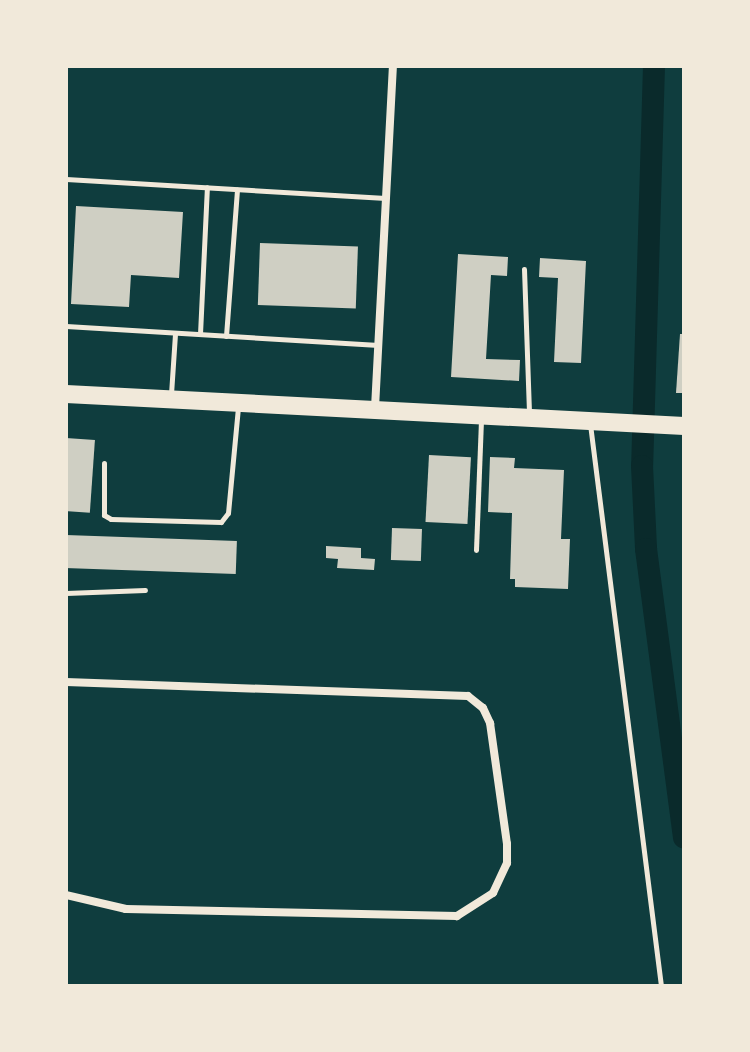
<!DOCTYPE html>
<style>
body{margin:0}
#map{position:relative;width:750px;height:1052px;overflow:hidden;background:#0f3d3e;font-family:Barlow,sans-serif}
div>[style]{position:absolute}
.canal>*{height:22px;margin:-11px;padding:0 11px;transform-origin:11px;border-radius:11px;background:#0a2a2b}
.building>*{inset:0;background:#cfcfc3;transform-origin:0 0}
.service>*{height:5px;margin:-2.5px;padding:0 2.5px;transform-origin:2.5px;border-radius:2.5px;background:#f1e9da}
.minor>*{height:8px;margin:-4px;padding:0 4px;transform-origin:4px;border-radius:4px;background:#f1e9da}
.primary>*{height:18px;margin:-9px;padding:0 9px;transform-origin:9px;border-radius:9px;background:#f1e9da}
span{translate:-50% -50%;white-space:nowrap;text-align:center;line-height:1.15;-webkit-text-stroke:7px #f1e9da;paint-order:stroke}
.frame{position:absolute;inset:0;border:68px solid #f1e9da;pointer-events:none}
</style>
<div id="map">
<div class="canal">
<i style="left:654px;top:66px;width:400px;rotate:91.7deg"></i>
<i style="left:642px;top:466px;width:83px;rotate:87.2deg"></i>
<i style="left:646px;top:549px;width:291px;rotate:82.5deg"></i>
</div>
<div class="building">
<i style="clip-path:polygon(76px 206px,183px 212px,179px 278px,131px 275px,129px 307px,71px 304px)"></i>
<i style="left:260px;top:243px;width:98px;height:62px;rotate:2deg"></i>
<i style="clip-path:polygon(458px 254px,508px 257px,507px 276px,491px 275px,486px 359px,520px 360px,519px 381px,451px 377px)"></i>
<i style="clip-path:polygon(540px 258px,586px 261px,581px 363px,554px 362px,558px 278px,539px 277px)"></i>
<i style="clip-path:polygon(680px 334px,684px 334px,684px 393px,676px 393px)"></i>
<i style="left:66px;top:438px;width:29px;height:73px;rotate:4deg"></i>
<i style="left:429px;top:455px;width:42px;height:67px;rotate:3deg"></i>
<i style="clip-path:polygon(490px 457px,515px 458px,514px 468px,564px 470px,561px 539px,570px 539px,568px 589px,515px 587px,515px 579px,510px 579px,512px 513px,488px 512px)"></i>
<i style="left:392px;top:528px;width:30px;height:32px;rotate:2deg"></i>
<i style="left:66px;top:535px;width:171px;height:33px;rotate:2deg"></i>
<i style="clip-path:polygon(326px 546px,361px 548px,361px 558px,375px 559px,374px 570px,337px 568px,338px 559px,326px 558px)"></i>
</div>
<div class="service">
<i style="left:66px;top:179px;width:320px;rotate:3.4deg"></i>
<i style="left:524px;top:269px;width:146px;rotate:88deg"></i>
<i style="left:66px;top:326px;width:313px;rotate:3.5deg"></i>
<i style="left:200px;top:334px;width:147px;rotate:-87.3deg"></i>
<i style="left:226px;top:336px;width:147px;rotate:-85.7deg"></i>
<i style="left:171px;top:394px;width:61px;rotate:-86.2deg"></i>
<i style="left:590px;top:424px;width:566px;rotate:82.8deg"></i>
<i style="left:104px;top:463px;width:52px;rotate:90deg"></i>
<i style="left:104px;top:515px;width:8px;rotate:30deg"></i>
<i style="left:111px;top:519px;width:110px;rotate:1.6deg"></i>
<i style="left:221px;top:522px;width:11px;rotate:-52deg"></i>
<i style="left:228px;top:513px;width:106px;rotate:-84.6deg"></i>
<i style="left:476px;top:550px;width:131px;rotate:-87.8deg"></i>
<i style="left:66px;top:593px;width:79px;rotate:-2.2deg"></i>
</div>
<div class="minor">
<i style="left:375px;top:408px;width:342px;rotate:-87deg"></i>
<i style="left:66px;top:682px;width:402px;rotate:2deg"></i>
<i style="left:468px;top:696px;width:19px;rotate:39deg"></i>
<i style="left:483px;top:708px;width:17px;rotate:65deg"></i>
<i style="left:490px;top:723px;width:122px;rotate:82deg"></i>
<i style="left:507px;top:844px;width:19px;rotate:90deg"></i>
<i style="left:507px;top:863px;width:33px;rotate:115deg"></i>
<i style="left:493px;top:893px;width:43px;rotate:147.4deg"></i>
<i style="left:457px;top:916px;width:331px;rotate:-178.8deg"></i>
<i style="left:126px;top:909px;width:62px;rotate:-166.9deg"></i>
</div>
<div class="primary">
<i style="left:66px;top:394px;width:619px;rotate:2.96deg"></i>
</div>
<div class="frame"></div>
</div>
